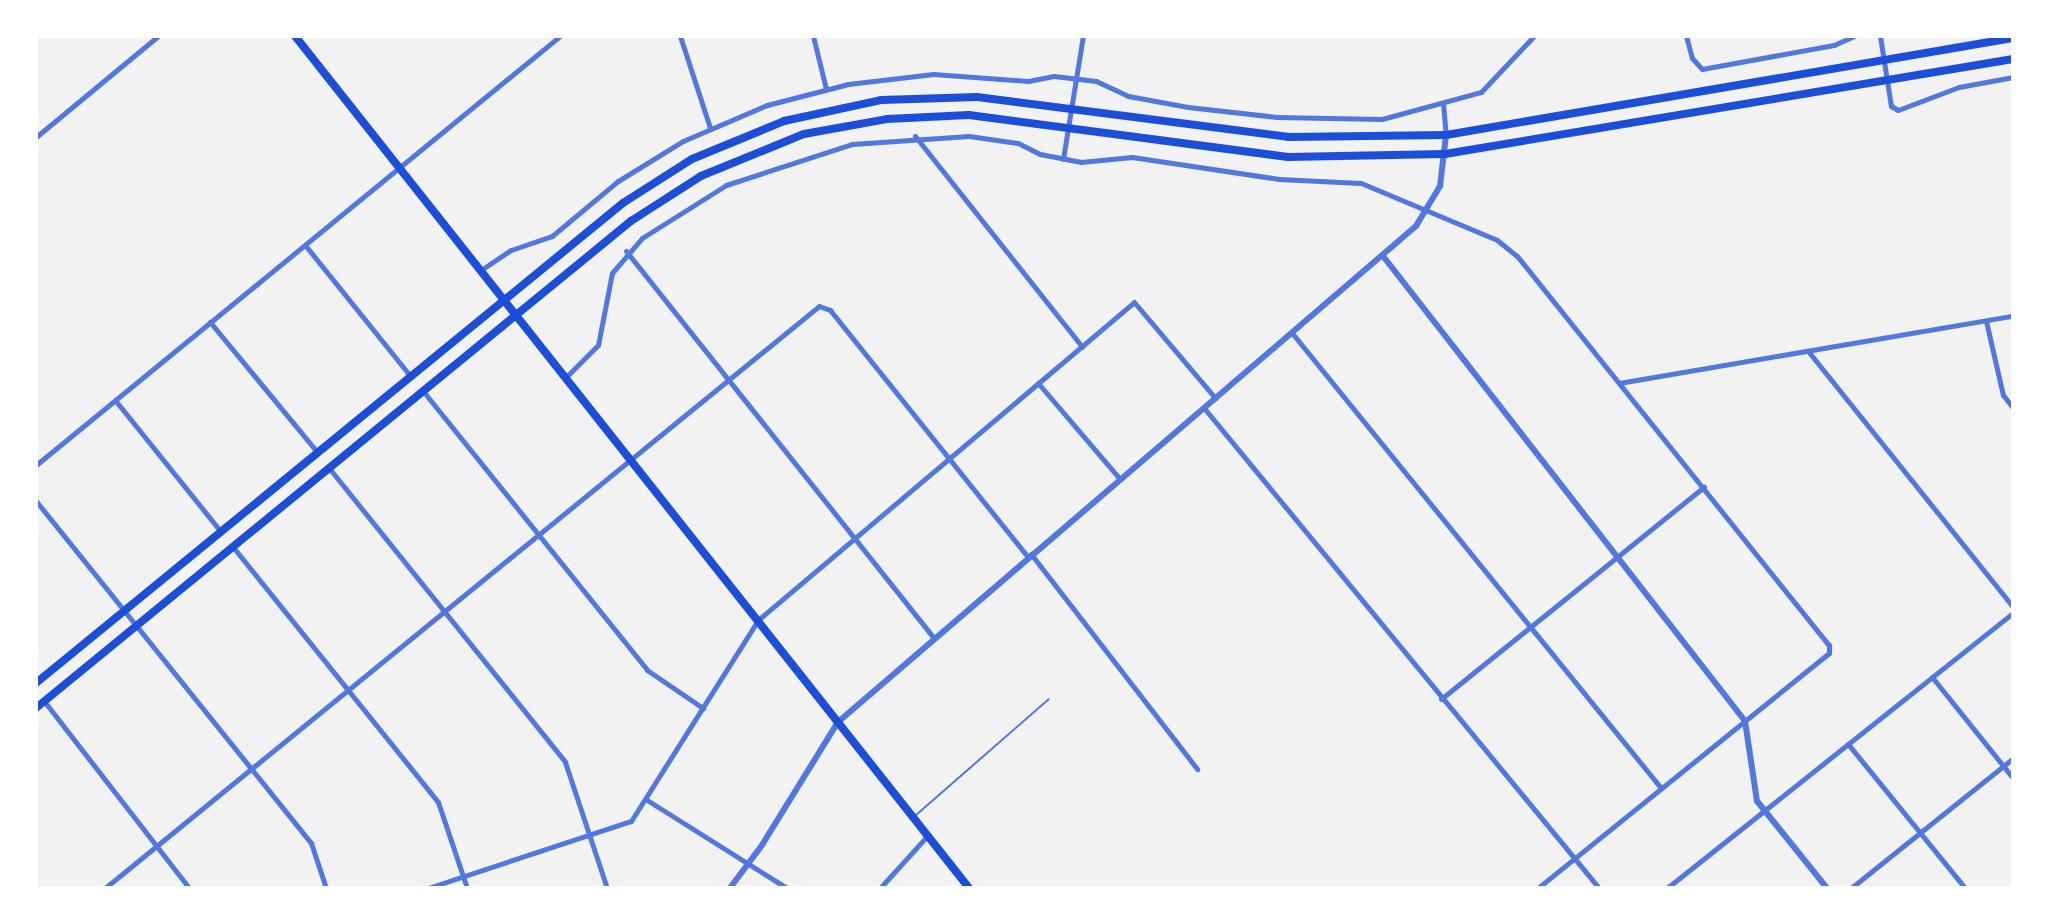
<!DOCTYPE html>
<style>
body{margin:0}
#map{position:relative;width:2049px;height:924px;overflow:hidden;background:#f2f2f2;font-family:Figtree,sans-serif}
div>[style]{position:absolute}
.service>*{height:2px;margin:-1px;padding:0 1px;transform-origin:1px;border-radius:1px;background:#5277de}
.minor>*{height:5px;margin:-2.5px;padding:0 2.5px;transform-origin:2.5px;border-radius:2.5px;background:#5277de}
.tertiary>*{height:6px;margin:-3px;padding:0 3px;transform-origin:3px;border-radius:3px;background:#5277de}
.secondary>*{height:8px;margin:-4px;padding:0 4px;transform-origin:4px;border-radius:4px;background:#1d4ed8}
.primary>*{height:8px;margin:-4px;padding:0 4px;transform-origin:4px;border-radius:4px;background:#1d4ed8}
span{translate:-50% -50%;white-space:nowrap;text-align:center;line-height:1.15;-webkit-text-stroke:4.5px #fff;paint-order:stroke}
.frame{position:absolute;inset:0;border:38px solid #fff;pointer-events:none}
</style>
<div id="map">
<div class="service">
<i style="left:916px;top:815px;width:176px;rotate:-41.1deg"></i>
</div>
<div class="minor">
<i style="left:680px;top:36px;width:97px;rotate:71.9deg"></i>
<i style="left:813px;top:36px;width:55px;rotate:76.2deg"></i>
<i style="left:1686px;top:36px;width:23px;rotate:75deg"></i>
<i style="left:1692px;top:58px;width:15px;rotate:48deg"></i>
<i style="left:1702px;top:69px;width:134px;rotate:-10.3deg"></i>
<i style="left:1834px;top:45px;width:22px;rotate:-24deg"></i>
<i style="left:1880px;top:36px;width:71px;rotate:81.1deg"></i>
<i style="left:1891px;top:106px;width:8px;rotate:30deg"></i>
<i style="left:1898px;top:110px;width:65px;rotate:-20.7deg"></i>
<i style="left:1959px;top:87px;width:55px;rotate:-10.5deg"></i>
<i style="left:1443px;top:103px;width:32px;rotate:85deg"></i>
<i style="left:915px;top:136px;width:269px;rotate:51.6deg"></i>
<i style="left:36px;top:137px;width:158px;rotate:-39.6deg"></i>
<i style="left:1063px;top:159px;width:125px;rotate:-80.8deg"></i>
<i style="left:305px;top:245px;width:169px;rotate:51.2deg"></i>
<i style="left:626px;top:251px;width:495px;rotate:51.5deg"></i>
<i style="left:481px;top:270px;width:36px;rotate:-34deg"></i>
<i style="left:511px;top:250px;width:43px;rotate:-18.9deg"></i>
<i style="left:552px;top:236px;width:86px;rotate:-39.8deg"></i>
<i style="left:618px;top:181px;width:76px;rotate:-31.6deg"></i>
<i style="left:683px;top:141px;width:91px;rotate:-23.2deg"></i>
<i style="left:767px;top:105px;width:84px;rotate:-14.5deg"></i>
<i style="left:848px;top:84px;width:86px;rotate:-6.7deg"></i>
<i style="left:933px;top:74px;width:95px;rotate:4.2deg"></i>
<i style="left:1028px;top:81px;width:26px;rotate:-11deg"></i>
<i style="left:1054px;top:76px;width:42px;rotate:6.8deg"></i>
<i style="left:1096px;top:81px;width:35px;rotate:25deg"></i>
<i style="left:1128px;top:96px;width:61px;rotate:10.4deg"></i>
<i style="left:1188px;top:107px;width:90px;rotate:6.4deg"></i>
<i style="left:1277px;top:117px;width:105px;rotate:1.1deg"></i>
<i style="left:1382px;top:119px;width:103px;rotate:-15.3deg"></i>
<i style="left:1481px;top:92px;width:77px;rotate:-46.6deg"></i>
<i style="left:1986px;top:321px;width:76px;rotate:77.1deg"></i>
<i style="left:2003px;top:395px;width:16px;rotate:52deg"></i>
<i style="left:210px;top:322px;width:168px;rotate:50.5deg"></i>
<i style="left:1292px;top:333px;width:586px;rotate:50.96deg"></i>
<i style="left:1808px;top:351px;width:328px;rotate:51.3deg"></i>
<i style="left:565px;top:378px;width:47px;rotate:-45deg"></i>
<i style="left:598px;top:345px;width:73px;rotate:-79deg"></i>
<i style="left:612px;top:273px;width:46px;rotate:-49.4deg"></i>
<i style="left:642px;top:238px;width:99px;rotate:-32.2deg"></i>
<i style="left:726px;top:185px;width:133px;rotate:-18deg"></i>
<i style="left:852px;top:144px;width:117px;rotate:-3.9deg"></i>
<i style="left:969px;top:136px;width:49px;rotate:8.1deg"></i>
<i style="left:1018px;top:143px;width:25px;rotate:27deg"></i>
<i style="left:1040px;top:154px;width:42px;rotate:11deg"></i>
<i style="left:1081px;top:162px;width:51px;rotate:-5.6deg"></i>
<i style="left:1132px;top:157px;width:149px;rotate:8.5deg"></i>
<i style="left:1279px;top:179px;width:82px;rotate:2.8deg"></i>
<i style="left:1361px;top:183px;width:147px;rotate:22.7deg"></i>
<i style="left:1497px;top:240px;width:26px;rotate:39deg"></i>
<i style="left:1517px;top:256px;width:499px;rotate:51.3deg"></i>
<i style="left:1829px;top:645px;width:8px;rotate:90deg"></i>
<i style="left:1829px;top:653px;width:374px;rotate:141.1deg"></i>
<i style="left:1038px;top:383px;width:126px;rotate:49.5deg"></i>
<i style="left:1619px;top:383px;width:400px;rotate:-9.7deg"></i>
<i style="left:423px;top:391px;width:358px;rotate:51.2deg"></i>
<i style="left:647px;top:670px;width:68px;rotate:34.2deg"></i>
<i style="left:115px;top:400px;width:169px;rotate:51.2deg"></i>
<i style="left:1204px;top:408px;width:622px;rotate:50.55deg"></i>
<i style="left:36px;top:465px;width:677px;rotate:-39.31deg"></i>
<i style="left:329px;top:468px;width:377px;rotate:51.2deg"></i>
<i style="left:565px;top:762px;width:133px;rotate:71.6deg"></i>
<i style="left:36px;top:501px;width:439px;rotate:51.2deg"></i>
<i style="left:311px;top:843px;width:47px;rotate:71.6deg"></i>
<i style="left:233px;top:547px;width:327px;rotate:51.2deg"></i>
<i style="left:438px;top:802px;width:91px;rotate:71.4deg"></i>
<i style="left:1031px;top:554px;width:272px;rotate:52.3deg"></i>
<i style="left:1932px;top:677px;width:129px;rotate:51.3deg"></i>
<i style="left:1441px;top:699px;width:338px;rotate:-38.9deg"></i>
<i style="left:44px;top:701px;width:237px;rotate:52.2deg"></i>
<i style="left:1848px;top:744px;width:186px;rotate:50.9deg"></i>
<i style="left:647px;top:800px;width:165px;rotate:32.2deg"></i>
<i style="left:36px;top:887px;width:1px;rotate:45deg"></i>
<i style="left:105px;top:888px;width:921px;rotate:-39.18deg"></i>
<i style="left:819px;top:306px;width:12px;rotate:20deg"></i>
<i style="left:830px;top:310px;width:317px;rotate:51.3deg"></i>
<i style="left:428px;top:888px;width:214px;rotate:-18.3deg"></i>
<i style="left:631px;top:821px;width:238px;rotate:-57.7deg"></i>
<i style="left:758px;top:620px;width:492px;rotate:-40.2deg"></i>
<i style="left:1134px;top:302px;width:126px;rotate:49.8deg"></i>
<i style="left:880px;top:888px;width:72px;rotate:-47.8deg"></i>
<i style="left:1667px;top:888px;width:442px;rotate:-38.5deg"></i>
<i style="left:1851px;top:888px;width:208px;rotate:-38.7deg"></i>
</div>
<div class="tertiary">
<i style="left:1383px;top:256px;width:589px;rotate:52.1deg"></i>
<i style="left:1745px;top:721px;width:81px;rotate:81.5deg"></i>
<i style="left:1757px;top:801px;width:112px;rotate:51.2deg"></i>
<i style="left:730px;top:888px;width:54px;rotate:-53.3deg"></i>
<i style="left:762px;top:845px;width:145px;rotate:-58.3deg"></i>
<i style="left:838px;top:722px;width:762px;rotate:-40.63deg"></i>
<i style="left:1416px;top:226px;width:47px;rotate:-59deg"></i>
<i style="left:1440px;top:186px;width:51px;rotate:-83.3deg"></i>
</div>
<div class="secondary">
<i style="left:295px;top:36px;width:1086px;rotate:51.65deg"></i>
</div>
<div class="primary">
<i style="left:36px;top:683px;width:758px;rotate:-39.27deg"></i>
<i style="left:623px;top:203px;width:82px;rotate:-32.5deg"></i>
<i style="left:692px;top:159px;width:100px;rotate:-22.4deg"></i>
<i style="left:784px;top:121px;width:99px;rotate:-12.2deg"></i>
<i style="left:881px;top:100px;width:96px;rotate:-1.8deg"></i>
<i style="left:977px;top:97px;width:315px;rotate:7.3deg"></i>
<i style="left:1289px;top:137px;width:157px;rotate:-0.7deg"></i>
<i style="left:1446px;top:135px;width:575px;rotate:-9.71deg"></i>
<i style="left:36px;top:708px;width:769px;rotate:-39.3deg"></i>
<i style="left:631px;top:221px;width:83px;rotate:-32.7deg"></i>
<i style="left:701px;top:176px;width:111px;rotate:-22.2deg"></i>
<i style="left:804px;top:134px;width:84px;rotate:-10.2deg"></i>
<i style="left:887px;top:119px;width:82px;rotate:-2.8deg"></i>
<i style="left:969px;top:115px;width:322px;rotate:7.5deg"></i>
<i style="left:1288px;top:157px;width:157px;rotate:-1.1deg"></i>
<i style="left:1445px;top:154px;width:576px;rotate:-9.5deg"></i>
</div>
<div class="frame"></div>
</div>
